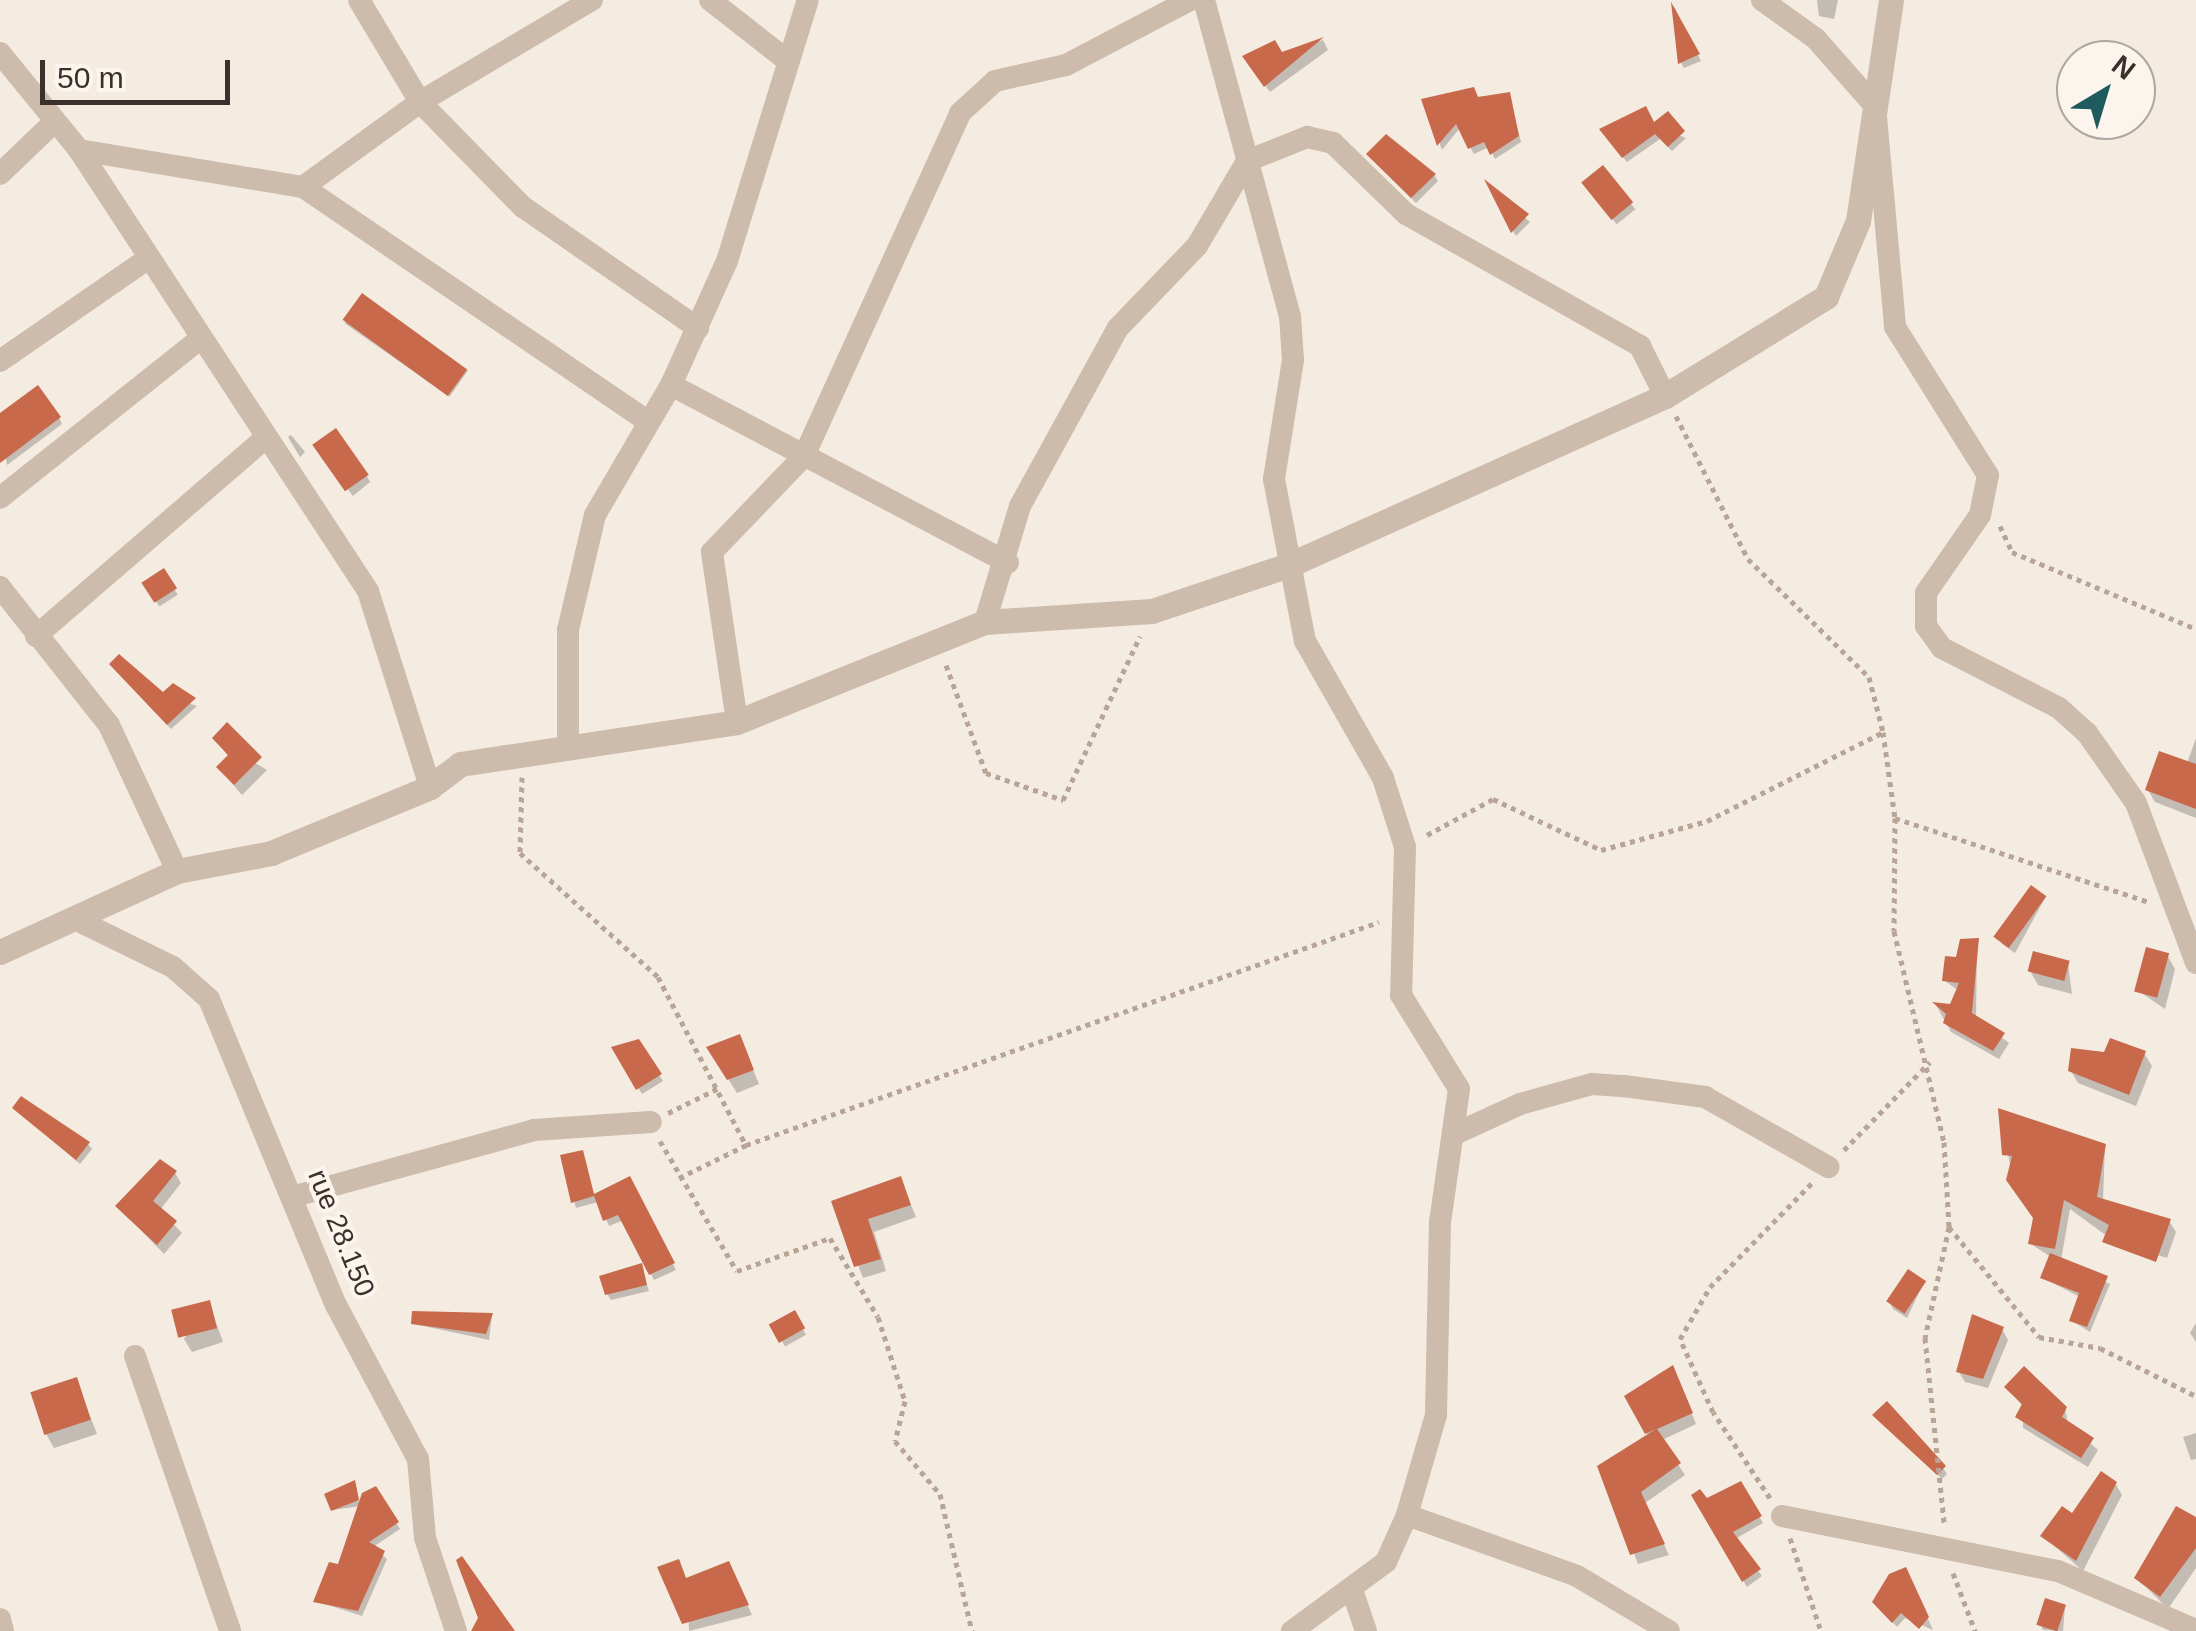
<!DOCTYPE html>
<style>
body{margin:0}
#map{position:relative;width:2196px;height:1631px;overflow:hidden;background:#f4ebe1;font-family:Helvetica,sans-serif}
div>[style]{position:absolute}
.shadow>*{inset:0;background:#0003;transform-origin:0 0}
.building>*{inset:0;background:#c8694b;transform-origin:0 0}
.path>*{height:5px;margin-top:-2.5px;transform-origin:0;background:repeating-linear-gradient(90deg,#b9a596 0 5px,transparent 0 10px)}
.minor>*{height:22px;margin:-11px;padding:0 11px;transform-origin:11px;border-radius:11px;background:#cdbbac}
.tertiary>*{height:25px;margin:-12.5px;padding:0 12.5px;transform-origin:12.5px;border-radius:12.5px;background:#cdbbac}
span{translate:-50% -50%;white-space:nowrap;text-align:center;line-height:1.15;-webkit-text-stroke:8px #fbf5ee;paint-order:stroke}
.street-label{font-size:28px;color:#3b302b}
.north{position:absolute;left:2056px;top:40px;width:100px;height:100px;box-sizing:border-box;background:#fbf5ee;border:2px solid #aea6a0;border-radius:50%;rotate:38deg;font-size:28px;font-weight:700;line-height:40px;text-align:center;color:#3b302b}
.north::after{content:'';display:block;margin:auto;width:35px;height:45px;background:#1f5a5e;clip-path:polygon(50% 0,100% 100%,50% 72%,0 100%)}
.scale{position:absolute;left:40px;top:60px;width:190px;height:45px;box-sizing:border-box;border:5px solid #3b302b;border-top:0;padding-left:12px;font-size:30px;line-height:35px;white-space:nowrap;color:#3b302b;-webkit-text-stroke:8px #fbf5ee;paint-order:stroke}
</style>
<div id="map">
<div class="shadow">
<i style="clip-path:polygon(1817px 0,1838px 0,1834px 19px,1819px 16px)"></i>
<i style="clip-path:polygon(1674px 6px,1701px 61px,1684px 68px,1681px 63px)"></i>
<i style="clip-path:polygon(1323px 40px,1328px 50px,1270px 92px,1248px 62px)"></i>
<i style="clip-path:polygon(1509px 95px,1521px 142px,1495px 159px,1489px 147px,1474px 154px,1460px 128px,1442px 150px,1424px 100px)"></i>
<i style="clip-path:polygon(1654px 126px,1686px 138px,1672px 151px,1660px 139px,1627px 162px,1605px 136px)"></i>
<i style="clip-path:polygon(1369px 155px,1434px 175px,1438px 181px,1416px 203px)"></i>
<i style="left:1602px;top:168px;width:53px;height:24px;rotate:51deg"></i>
<i style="clip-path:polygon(1491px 188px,1530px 222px,1516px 236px,1513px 231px)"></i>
<i style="left:363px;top:297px;width:128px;height:32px;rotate:35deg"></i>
<i style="clip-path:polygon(0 417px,59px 418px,62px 424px,7px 465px)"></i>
<i style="clip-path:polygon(291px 435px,305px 452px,300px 457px,288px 437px)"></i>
<i style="clip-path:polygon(320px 454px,367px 476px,370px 482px,353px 496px)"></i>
<i style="left:163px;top:571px;width:28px;height:22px;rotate:58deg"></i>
<i style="clip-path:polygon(116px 670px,163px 695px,197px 706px,171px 729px)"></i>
<i style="clip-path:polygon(2196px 738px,2196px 818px,2155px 802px,2148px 790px,2187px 763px)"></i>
<i style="clip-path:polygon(215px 739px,267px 770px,242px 795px,219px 768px,229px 757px)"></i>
<i style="clip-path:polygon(2045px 898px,2015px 953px,2002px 944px,1998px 938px)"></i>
<i style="clip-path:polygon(1977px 941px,1976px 1018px,2009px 1043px,1999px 1059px,1951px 1032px,1936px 1005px,1952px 1007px,1959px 991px,1945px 981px)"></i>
<i style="clip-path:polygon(2167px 955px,2175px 969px,2165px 1009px,2137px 990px)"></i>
<i style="clip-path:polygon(2068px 964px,2072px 994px,2038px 985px,2030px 971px)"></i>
<i style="clip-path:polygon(739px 1037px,759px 1084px,737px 1093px,709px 1049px)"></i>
<i style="clip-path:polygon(638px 1042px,663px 1081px,642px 1094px,615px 1048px)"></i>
<i style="clip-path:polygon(2144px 1053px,2152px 1066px,2136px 1106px,2078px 1083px,2071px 1071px,2106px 1055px)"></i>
<i style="clip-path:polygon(15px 1109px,88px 1144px,92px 1149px,80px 1164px)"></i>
<i style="clip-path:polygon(2001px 1112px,2105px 1146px,2103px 1201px,2169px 1221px,2176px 1232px,2167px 1258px,2115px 1242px,2070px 1209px,2061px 1260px,2110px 1284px,2090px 1332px,2072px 1321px,2080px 1297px,2043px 1278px,2051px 1257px,2031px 1244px,2035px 1220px,2014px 1189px)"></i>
<i style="clip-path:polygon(563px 1157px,594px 1196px,629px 1180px,676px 1270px,654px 1280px,624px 1220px,609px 1226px,598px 1202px,576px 1208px)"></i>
<i style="clip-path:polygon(175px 1173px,181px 1183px,160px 1210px,182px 1233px,164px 1254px,118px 1207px)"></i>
<i style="clip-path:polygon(900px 1179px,916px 1217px,874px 1232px,886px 1271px,863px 1278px,834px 1202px)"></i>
<i style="clip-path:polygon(641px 1266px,649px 1291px,611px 1300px,607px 1294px)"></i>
<i style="clip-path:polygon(1924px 1282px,1907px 1318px,1893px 1309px,1890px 1303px)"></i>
<i style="clip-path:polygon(209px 1303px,223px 1342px,192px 1352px,184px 1339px)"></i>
<i style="left:794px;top:1313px;width:25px;height:24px;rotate:61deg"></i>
<i style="clip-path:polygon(492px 1315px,489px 1340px,414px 1324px)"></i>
<i style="clip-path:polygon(2196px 1323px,2196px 1342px,2190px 1333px)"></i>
<i style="clip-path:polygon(2002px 1329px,2008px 1340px,1988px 1388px,1965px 1382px,1959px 1372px)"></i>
<i style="clip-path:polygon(1678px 1379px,1696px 1424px,1662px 1440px,1685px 1475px,1645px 1503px,1669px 1555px,1638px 1564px,1600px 1467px,1649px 1437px,1627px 1396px)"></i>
<i style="clip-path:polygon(76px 1380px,97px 1434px,54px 1448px,46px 1434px)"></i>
<i style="clip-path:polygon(2007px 1387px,2065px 1408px,2068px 1424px,2098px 1450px,2088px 1467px,2023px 1428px,2023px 1407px)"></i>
<i style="clip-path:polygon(1875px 1415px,1943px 1468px,1947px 1474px,1942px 1479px)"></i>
<i style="clip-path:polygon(2196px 1433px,2196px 1459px,2191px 1460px,2183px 1437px)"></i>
<i style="clip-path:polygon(354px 1483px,360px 1506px,375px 1489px,400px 1529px,373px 1547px,387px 1559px,362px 1616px,316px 1601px,340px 1567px,360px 1506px,333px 1510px)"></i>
<i style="clip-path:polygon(2115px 1483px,2122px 1495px,2083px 1571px,2043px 1536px)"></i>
<i style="clip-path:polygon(1740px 1484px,1763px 1523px,1735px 1539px,1762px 1576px,1747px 1587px,1695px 1496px,1706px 1501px)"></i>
<i style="clip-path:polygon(2196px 1520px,2196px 1568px,2168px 1609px,2137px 1578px)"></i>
<i style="clip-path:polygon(733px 1573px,752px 1615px,689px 1631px,687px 1580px)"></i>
<i style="clip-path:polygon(1909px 1576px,1933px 1630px,1905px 1618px,1897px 1627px,1879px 1608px)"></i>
<i style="clip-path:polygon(2065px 1607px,2063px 1631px,2043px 1630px,2040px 1624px)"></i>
</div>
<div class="building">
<i style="clip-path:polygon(1671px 2px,1700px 54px,1678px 64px)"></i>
<i style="clip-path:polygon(1324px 37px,1264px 87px,1242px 56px,1275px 40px,1282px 52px)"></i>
<i style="clip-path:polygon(1474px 87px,1478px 97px,1510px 92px,1519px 136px,1490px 155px,1484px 142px,1468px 149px,1456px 124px,1437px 146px,1421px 99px)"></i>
<i style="clip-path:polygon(1646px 106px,1654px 122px,1668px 111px,1685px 131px,1668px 147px,1655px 134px,1622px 158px,1599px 129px)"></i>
<i style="clip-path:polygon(1386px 134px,1436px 174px,1411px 198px,1366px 154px)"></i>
<i style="left:1603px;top:165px;width:48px;height:28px;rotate:51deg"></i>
<i style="clip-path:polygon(1484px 179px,1529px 214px,1511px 233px)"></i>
<i style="left:362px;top:293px;width:130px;height:33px;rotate:36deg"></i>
<i style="clip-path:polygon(38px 385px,61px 417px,0 463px,0 413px)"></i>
<i style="left:336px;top:428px;width:57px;height:29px;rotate:55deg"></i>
<i style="left:164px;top:568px;width:24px;height:27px;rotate:57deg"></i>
<i style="clip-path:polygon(119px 654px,163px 692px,173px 683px,196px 698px,167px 725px,109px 664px)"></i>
<i style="clip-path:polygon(227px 722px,262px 757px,234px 785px,216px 767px,228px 755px,212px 738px)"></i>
<i style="clip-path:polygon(2159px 751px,2196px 764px,2196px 809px,2145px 790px)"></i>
<i style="left:2031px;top:885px;width:19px;height:64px;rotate:36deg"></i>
<i style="clip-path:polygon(1979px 938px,1972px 1013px,2005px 1033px,1993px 1051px,1943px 1023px,1946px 1014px,1932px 1002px,1950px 1004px,1959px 983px,1942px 981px,1945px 956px,1956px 957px,1960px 939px)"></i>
<i style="left:2146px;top:947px;width:24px;height:46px;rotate:15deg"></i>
<i style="left:2033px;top:951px;width:38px;height:21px;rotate:15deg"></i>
<i style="clip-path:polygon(740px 1034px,754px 1070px,727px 1080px,706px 1047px)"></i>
<i style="clip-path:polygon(2110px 1038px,2146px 1051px,2129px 1095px,2068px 1071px,2071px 1048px,2104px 1052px)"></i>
<i style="clip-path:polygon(639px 1039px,662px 1074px,636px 1090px,611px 1047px)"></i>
<i style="clip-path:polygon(21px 1096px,90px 1142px,76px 1160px,12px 1108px)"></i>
<i style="clip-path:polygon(1998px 1108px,2106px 1144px,2097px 1197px,2171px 1219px,2156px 1262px,2102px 1242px,2109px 1225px,2064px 1200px,2055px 1249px,2028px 1244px,2033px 1218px,2006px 1180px,2012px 1156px,2002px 1155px)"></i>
<i style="clip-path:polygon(583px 1150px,594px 1194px,630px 1176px,675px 1263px,649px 1275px,618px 1215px,603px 1221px,594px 1196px,571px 1203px,560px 1155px)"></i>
<i style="clip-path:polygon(160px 1159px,177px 1171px,153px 1201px,177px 1221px,157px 1245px,115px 1206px)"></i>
<i style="clip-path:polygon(901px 1176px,911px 1205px,868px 1219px,881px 1259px,854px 1267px,831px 1201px)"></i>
<i style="clip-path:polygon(2050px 1253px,2108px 1276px,2087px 1327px,2069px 1321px,2079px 1293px,2040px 1278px)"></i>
<i style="clip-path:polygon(642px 1263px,647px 1285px,605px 1295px,599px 1276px)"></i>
<i style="left:1908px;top:1269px;width:22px;height:39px;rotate:34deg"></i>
<i style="left:210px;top:1300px;width:29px;height:40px;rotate:76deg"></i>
<i style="left:795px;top:1310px;width:21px;height:30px;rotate:61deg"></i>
<i style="clip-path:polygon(412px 1311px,493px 1313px,486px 1334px,411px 1324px)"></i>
<i style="clip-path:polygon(1972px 1314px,2004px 1327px,1983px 1379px,1956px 1372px)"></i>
<i style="clip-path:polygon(1673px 1365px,1693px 1413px,1657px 1429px,1681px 1463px,1641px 1492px,1665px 1544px,1630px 1555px,1597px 1466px,1656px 1429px,1645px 1434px,1624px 1396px)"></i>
<i style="clip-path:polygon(2024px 1366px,2067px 1407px,2062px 1417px,2094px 1438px,2081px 1458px,2015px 1417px,2022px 1404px,2004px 1387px)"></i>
<i style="left:77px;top:1377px;width:45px;height:49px;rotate:72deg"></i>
<i style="clip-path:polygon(1887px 1401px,1946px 1466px,1937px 1475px,1872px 1415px)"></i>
<i style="clip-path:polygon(2101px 1471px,2117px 1482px,2076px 1561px,2040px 1536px,2062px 1506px,2072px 1513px)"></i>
<i style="clip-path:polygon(355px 1480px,359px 1500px,331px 1511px,324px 1494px)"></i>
<i style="clip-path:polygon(1741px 1481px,1762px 1516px,1733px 1532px,1761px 1569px,1742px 1582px,1691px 1495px,1700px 1489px,1707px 1498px)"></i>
<i style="clip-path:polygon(376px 1486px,399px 1522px,369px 1542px,385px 1551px,358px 1611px,313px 1602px,329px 1562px,338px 1564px,362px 1493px)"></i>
<i style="clip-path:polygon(2176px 1506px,2196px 1517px,2196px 1548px,2160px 1597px,2134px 1578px)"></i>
<i style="clip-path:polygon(462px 1556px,515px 1631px,471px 1631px,478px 1618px,456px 1560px)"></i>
<i style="clip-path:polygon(679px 1559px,686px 1578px,729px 1561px,749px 1605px,682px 1624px,657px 1567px)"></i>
<i style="clip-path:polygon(1906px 1567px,1929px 1617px,1919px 1629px,1901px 1613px,1892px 1623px,1872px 1602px,1889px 1574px)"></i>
<i style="left:2045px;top:1598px;width:22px;height:28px;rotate:18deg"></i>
</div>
<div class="path">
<i style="left:1676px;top:416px;width:160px;rotate:63.3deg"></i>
<i style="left:1748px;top:559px;width:169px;rotate:44.3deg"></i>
<i style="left:1869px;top:677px;width:57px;rotate:75.7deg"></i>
<i style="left:1883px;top:732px;width:87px;rotate:82.1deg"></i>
<i style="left:1895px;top:818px;width:113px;rotate:90.5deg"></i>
<i style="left:1894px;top:931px;width:217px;rotate:76.7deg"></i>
<i style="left:1944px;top:1142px;width:85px;rotate:86.6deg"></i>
<i style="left:1949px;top:1227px;width:114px;rotate:102.2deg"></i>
<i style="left:1925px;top:1338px;width:186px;rotate:84.1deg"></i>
<i style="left:2000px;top:526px;width:29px;rotate:65deg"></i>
<i style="left:2012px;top:552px;width:199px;rotate:22.7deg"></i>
<i style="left:946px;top:665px;width:115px;rotate:69.7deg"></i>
<i style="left:986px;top:773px;width:82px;rotate:19.3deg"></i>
<i style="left:1063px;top:800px;width:181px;rotate:-64.8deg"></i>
<i style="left:522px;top:777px;width:76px;rotate:91.5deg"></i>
<i style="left:520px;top:853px;width:186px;rotate:41.9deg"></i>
<i style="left:658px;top:977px;width:190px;rotate:62.4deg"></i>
<i style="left:1895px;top:818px;width:268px;rotate:18.3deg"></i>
<i style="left:1427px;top:835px;width:75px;rotate:-28.6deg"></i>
<i style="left:1493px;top:799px;width:119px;rotate:25.3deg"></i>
<i style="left:1601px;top:850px;width:110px;rotate:-15.3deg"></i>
<i style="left:1707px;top:821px;width:197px;rotate:-26.8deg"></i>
<i style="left:668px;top:1113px;width:55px;rotate:-26.1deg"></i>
<i style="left:660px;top:1141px;width:151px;rotate:59.4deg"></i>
<i style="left:737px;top:1271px;width:99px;rotate:-19.5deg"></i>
<i style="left:830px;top:1238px;width:92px;rotate:58.7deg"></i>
<i style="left:878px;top:1317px;width:88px;rotate:72.2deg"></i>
<i style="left:905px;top:1401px;width:41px;rotate:104deg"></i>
<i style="left:895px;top:1441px;width:70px;rotate:49.7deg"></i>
<i style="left:940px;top:1494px;width:141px;rotate:76.9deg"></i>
<i style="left:1844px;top:1150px;width:123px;rotate:-45.7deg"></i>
<i style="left:679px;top:1178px;width:75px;rotate:-26.2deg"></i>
<i style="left:746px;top:1145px;width:671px;rotate:-19.41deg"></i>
<i style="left:1949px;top:1227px;width:142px;rotate:50.7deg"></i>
<i style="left:2039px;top:1337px;width:62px;rotate:10.2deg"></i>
<i style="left:2100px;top:1348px;width:107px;rotate:26.6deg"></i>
<i style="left:1770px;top:1498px;width:103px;rotate:-123.5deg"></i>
<i style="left:1713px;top:1412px;width:80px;rotate:-114.3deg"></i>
<i style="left:1680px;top:1339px;width:60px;rotate:-60deg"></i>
<i style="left:1710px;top:1287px;width:146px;rotate:-45.6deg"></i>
<i style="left:1790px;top:1538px;width:98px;rotate:71.6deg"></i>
<i style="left:1953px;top:1573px;width:62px;rotate:69.2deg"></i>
</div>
<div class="minor">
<i style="left:359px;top:0;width:119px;rotate:59.1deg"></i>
<i style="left:420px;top:102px;width:147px;rotate:45.6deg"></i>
<i style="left:523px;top:207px;width:213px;rotate:34.7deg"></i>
<i style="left:710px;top:0;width:100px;rotate:38.1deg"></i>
<i style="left:1204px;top:0;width:327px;rotate:74.8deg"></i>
<i style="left:1290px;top:316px;width:44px;rotate:86.1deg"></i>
<i style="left:1293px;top:360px;width:121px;rotate:99.1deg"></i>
<i style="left:1274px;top:479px;width:165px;rotate:79.2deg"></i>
<i style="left:1305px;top:641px;width:158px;rotate:60.3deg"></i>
<i style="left:1383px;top:778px;width:72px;rotate:72.3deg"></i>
<i style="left:1405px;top:847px;width:148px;rotate:91.5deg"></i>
<i style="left:1401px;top:995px;width:110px;rotate:58.3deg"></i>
<i style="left:1459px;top:1089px;width:134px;rotate:98.1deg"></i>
<i style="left:1440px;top:1222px;width:193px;rotate:91.2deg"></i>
<i style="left:1436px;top:1415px;width:104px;rotate:106.2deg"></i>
<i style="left:1407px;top:1515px;width:51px;rotate:114.1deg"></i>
<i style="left:1386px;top:1562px;width:117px;rotate:143.7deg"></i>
<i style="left:1762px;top:0;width:67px;rotate:35.8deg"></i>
<i style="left:1816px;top:39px;width:89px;rotate:48.6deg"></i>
<i style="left:1875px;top:106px;width:222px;rotate:84.8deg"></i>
<i style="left:1895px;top:327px;width:175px;rotate:57.9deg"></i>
<i style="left:1988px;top:475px;width:41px;rotate:101.3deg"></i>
<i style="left:1980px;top:515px;width:95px;rotate:124.7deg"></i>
<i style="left:1926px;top:593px;width:33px;rotate:90deg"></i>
<i style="left:1926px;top:626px;width:27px;rotate:54deg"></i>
<i style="left:1942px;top:648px;width:131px;rotate:27.1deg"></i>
<i style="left:2059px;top:708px;width:38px;rotate:42deg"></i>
<i style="left:2087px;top:733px;width:85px;rotate:55deg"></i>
<i style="left:2136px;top:803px;width:171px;rotate:69.4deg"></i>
<i style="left:0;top:53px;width:125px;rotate:50.8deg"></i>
<i style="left:79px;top:150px;width:227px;rotate:9.4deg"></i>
<i style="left:303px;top:187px;width:412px;rotate:34.2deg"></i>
<i style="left:79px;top:150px;width:527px;rotate:56.76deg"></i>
<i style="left:368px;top:591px;width:206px;rotate:72.4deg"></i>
<i style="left:0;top:174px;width:76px;rotate:-43.9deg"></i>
<i style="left:303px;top:187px;width:145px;rotate:-36deg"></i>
<i style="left:420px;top:102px;width:200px;rotate:-30.7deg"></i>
<i style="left:0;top:361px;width:181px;rotate:-34.7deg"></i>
<i style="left:671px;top:385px;width:381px;rotate:27.8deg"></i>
<i style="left:0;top:498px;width:257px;rotate:-38.5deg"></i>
<i style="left:0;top:587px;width:176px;rotate:51.7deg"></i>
<i style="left:109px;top:725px;width:161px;rotate:65deg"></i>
<i style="left:985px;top:622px;width:121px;rotate:-73.2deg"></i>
<i style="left:1020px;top:506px;width:203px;rotate:-61.2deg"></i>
<i style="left:1118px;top:328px;width:114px;rotate:-46.1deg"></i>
<i style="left:1197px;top:246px;width:99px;rotate:-59.5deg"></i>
<i style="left:1247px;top:161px;width:65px;rotate:-21.8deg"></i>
<i style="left:1307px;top:137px;width:27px;rotate:13deg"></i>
<i style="left:1333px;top:143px;width:102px;rotate:44.2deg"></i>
<i style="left:1406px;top:214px;width:269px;rotate:29.4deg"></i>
<i style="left:1640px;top:346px;width:56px;rotate:63.4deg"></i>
<i style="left:36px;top:636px;width:303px;rotate:-40.8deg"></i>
<i style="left:737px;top:722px;width:172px;rotate:-98.4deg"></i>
<i style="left:712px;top:552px;width:133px;rotate:-46.2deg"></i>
<i style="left:804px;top:456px;width:377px;rotate:-65.5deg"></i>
<i style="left:960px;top:113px;width:47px;rotate:-42.4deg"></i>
<i style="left:995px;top:81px;width:73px;rotate:-12.7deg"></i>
<i style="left:1066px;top:65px;width:140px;rotate:-27.7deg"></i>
<i style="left:568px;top:748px;width:118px;rotate:-90deg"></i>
<i style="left:568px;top:630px;width:118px;rotate:-76.8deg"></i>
<i style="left:595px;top:515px;width:151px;rotate:-59.7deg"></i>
<i style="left:671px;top:385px;width:136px;rotate:-65.7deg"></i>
<i style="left:727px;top:261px;width:273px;rotate:-72.8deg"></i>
<i style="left:81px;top:922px;width:102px;rotate:26.1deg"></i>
<i style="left:173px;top:967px;width:48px;rotate:41.6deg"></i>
<i style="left:209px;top:999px;width:331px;rotate:67.5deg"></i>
<i style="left:336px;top:1305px;width:174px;rotate:62deg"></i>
<i style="left:418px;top:1459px;width:79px;rotate:84.9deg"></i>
<i style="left:425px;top:1538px;width:98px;rotate:71.6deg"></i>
<i style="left:1457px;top:1133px;width:69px;rotate:-24.7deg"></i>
<i style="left:1520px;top:1104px;width:75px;rotate:-15.5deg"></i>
<i style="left:1592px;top:1084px;width:32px;rotate:4deg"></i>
<i style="left:1624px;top:1086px;width:82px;rotate:7.7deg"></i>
<i style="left:1705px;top:1097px;width:142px;rotate:29.6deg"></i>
<i style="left:295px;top:1196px;width:248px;rotate:-15.4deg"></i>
<i style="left:534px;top:1130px;width:117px;rotate:-3.9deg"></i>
<i style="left:135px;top:1356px;width:291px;rotate:70.9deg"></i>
<i style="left:1407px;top:1515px;width:181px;rotate:19.7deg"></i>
<i style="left:1577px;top:1576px;width:107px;rotate:30.9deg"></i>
<i style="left:1782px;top:1516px;width:281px;rotate:11.3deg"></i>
<i style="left:2058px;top:1571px;width:150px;rotate:23.1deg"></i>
<i style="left:1353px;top:1593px;width:40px;rotate:71.1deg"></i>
<i style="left:0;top:1619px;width:12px;rotate:76deg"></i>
</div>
<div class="tertiary">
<i style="left:0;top:952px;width:195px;rotate:-24.6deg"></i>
<i style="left:177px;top:871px;width:96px;rotate:-10.8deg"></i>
<i style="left:271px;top:853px;width:172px;rotate:-22.5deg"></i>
<i style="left:430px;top:787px;width:38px;rotate:-37deg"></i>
<i style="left:460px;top:764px;width:280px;rotate:-8.6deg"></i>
<i style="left:737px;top:722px;width:267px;rotate:-22deg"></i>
<i style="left:985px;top:622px;width:167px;rotate:-3.8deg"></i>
<i style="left:1152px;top:611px;width:145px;rotate:-18.6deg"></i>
<i style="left:1289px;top:565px;width:412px;rotate:-24.2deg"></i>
<i style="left:1665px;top:396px;width:189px;rotate:-31.6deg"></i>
<i style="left:1826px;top:297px;width:82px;rotate:-67.2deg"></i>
<i style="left:1858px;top:221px;width:223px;rotate:-81.5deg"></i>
</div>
<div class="street-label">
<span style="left:341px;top:1233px;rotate:68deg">rue 28.150</span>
</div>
<div class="north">N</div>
<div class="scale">50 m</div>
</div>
